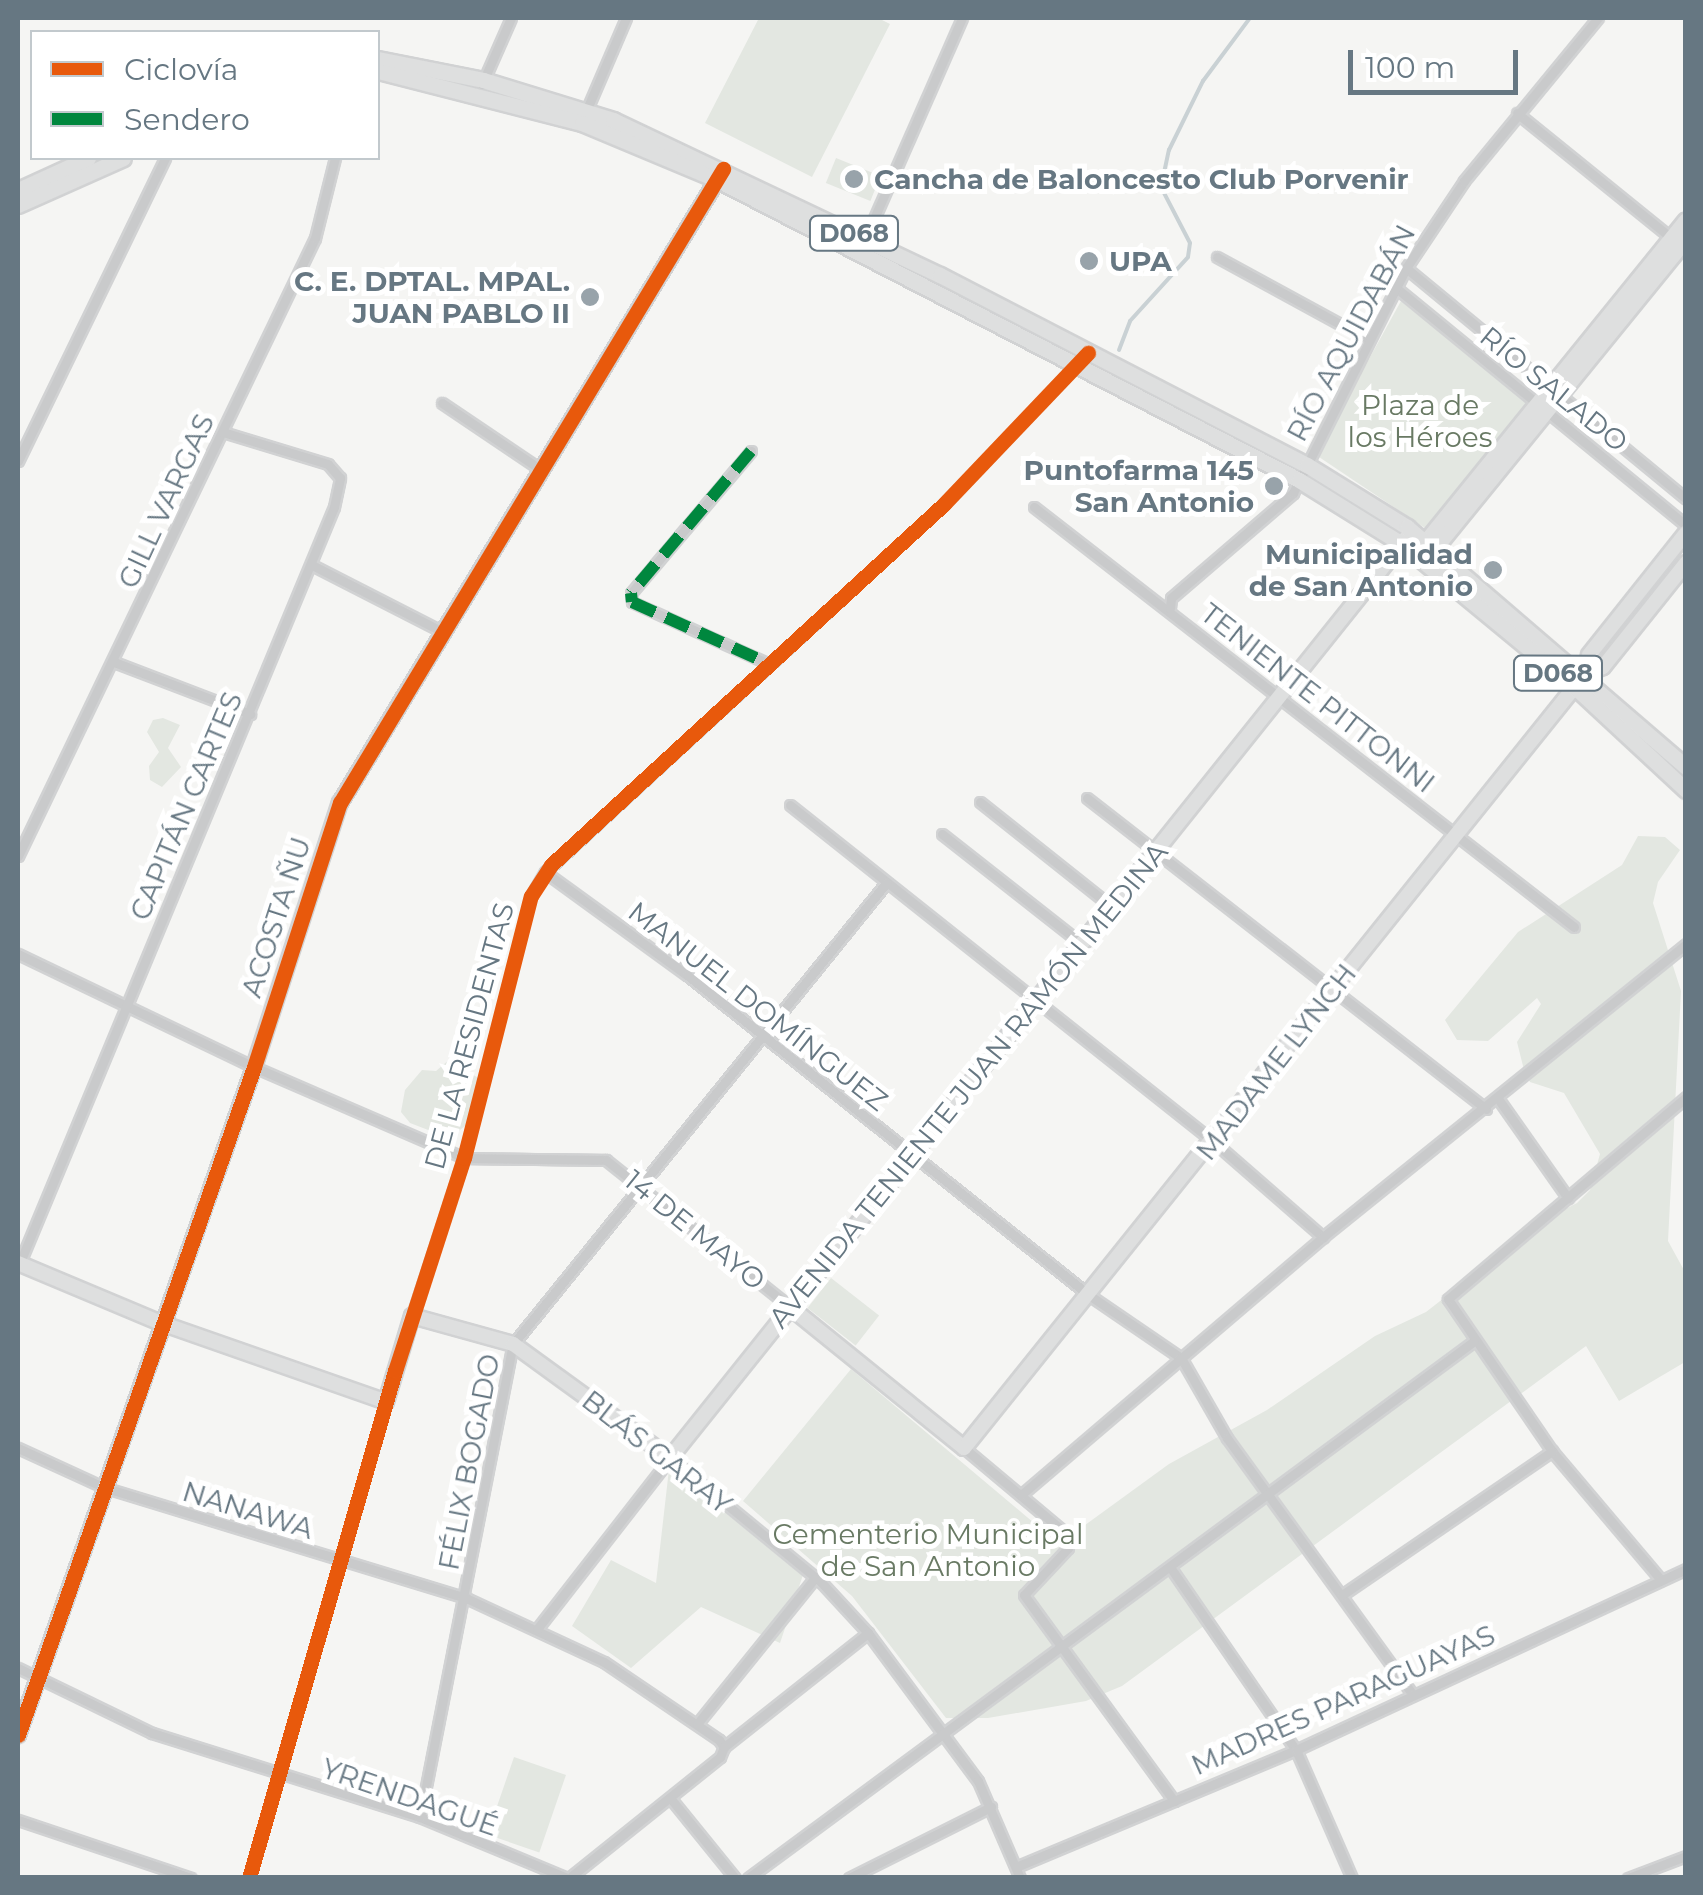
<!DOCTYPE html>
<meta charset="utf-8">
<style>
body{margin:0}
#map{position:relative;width:1703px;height:1895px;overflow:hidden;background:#f5f5f3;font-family:Montserrat,sans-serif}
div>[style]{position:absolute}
.green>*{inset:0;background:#e3e7e1;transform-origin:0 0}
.stream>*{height:4px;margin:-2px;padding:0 2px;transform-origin:2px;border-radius:2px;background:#c9d1d4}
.roads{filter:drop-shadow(2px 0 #d1d2d3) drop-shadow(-2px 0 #d1d2d3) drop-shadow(0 2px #d1d2d3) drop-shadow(0 -2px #d1d2d3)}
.street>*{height:9px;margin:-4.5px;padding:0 4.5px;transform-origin:4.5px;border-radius:4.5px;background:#c9cacb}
.secondary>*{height:14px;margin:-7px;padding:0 7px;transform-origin:7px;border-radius:7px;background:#dedfdf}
.primary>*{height:15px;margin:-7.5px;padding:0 7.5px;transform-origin:7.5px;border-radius:7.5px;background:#dedfdf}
.quiet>*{height:12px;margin-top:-6px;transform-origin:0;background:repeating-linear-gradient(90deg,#00873e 0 25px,transparent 0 37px)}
.cycleway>*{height:15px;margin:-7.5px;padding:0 7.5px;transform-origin:7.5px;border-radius:7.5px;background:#e8590c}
.dots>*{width:28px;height:28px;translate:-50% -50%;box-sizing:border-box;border:5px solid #fff;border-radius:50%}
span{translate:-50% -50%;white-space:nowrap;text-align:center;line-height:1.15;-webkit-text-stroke:10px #fff;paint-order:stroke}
.shield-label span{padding:2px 8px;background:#fff;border:2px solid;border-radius:8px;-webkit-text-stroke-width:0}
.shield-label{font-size:25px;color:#667782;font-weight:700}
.poi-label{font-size:28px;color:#667782;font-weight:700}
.left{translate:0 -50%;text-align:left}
.right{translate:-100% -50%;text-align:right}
.street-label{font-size:28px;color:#667782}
.park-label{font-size:28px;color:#697a64}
.frame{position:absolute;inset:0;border:20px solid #667782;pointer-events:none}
.legend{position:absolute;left:30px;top:30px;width:350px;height:130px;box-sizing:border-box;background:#fff;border:2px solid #c2c9cd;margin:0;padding:12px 18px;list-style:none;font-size:30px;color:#667782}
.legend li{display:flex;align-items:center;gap:20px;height:50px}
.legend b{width:50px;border:2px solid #c2c9cd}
.scale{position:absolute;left:1348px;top:50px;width:170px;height:45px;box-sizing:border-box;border:5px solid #667782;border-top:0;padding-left:12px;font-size:30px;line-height:35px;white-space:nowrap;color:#667782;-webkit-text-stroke:8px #fff;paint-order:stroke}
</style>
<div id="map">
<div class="green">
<i style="clip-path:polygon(759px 18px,878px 18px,890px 24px,812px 177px,705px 123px)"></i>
<i style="left:836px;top:158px;width:48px;height:27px;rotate:22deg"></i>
<i style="clip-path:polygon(1401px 301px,1529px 404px,1428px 530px,1316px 455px)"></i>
<i style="clip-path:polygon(163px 718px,180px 725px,168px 748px,181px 767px,162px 787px,150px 780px,149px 766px,159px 752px,147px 732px,153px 720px)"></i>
<i style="clip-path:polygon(1638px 836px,1665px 837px,1680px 850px,1658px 882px,1653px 903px,1681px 991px,1668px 1241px,1685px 1272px,1685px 1362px,1619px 1401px,1586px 1346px,1122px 1686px,1086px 1701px,988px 1718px,946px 1718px,852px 1596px,743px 1501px,851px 1369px,1059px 1544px,1169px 1464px,1267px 1410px,1375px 1336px,1426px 1312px,1544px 1220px,1577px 1203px,1590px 1190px,1600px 1154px,1564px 1093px,1530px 1082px,1525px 1074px,1517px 1042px,1541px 1004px,1537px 998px,1488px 1041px,1457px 1040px,1445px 1020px,1518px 932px,1622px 865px)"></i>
<i style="clip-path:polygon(450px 1059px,478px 1078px,468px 1124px,449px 1138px,410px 1123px,401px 1112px,405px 1090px,422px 1070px,436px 1071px)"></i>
<i style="left:831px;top:1278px;width:61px;height:38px;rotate:38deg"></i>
<i style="clip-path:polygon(669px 1469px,806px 1566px,780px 1643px,701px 1607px,631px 1668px,572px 1626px,611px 1560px,656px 1583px)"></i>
<i style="left:514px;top:1757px;width:55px;height:82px;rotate:19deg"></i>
</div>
<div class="stream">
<i style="left:1119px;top:350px;width:31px;rotate:-69deg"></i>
<i style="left:1130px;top:321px;width:86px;rotate:-47.8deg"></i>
<i style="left:1188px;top:257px;width:14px;rotate:-82deg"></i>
<i style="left:1190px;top:243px;width:63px;rotate:-117.4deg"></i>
<i style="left:1161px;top:187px;width:38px;rotate:-78deg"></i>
<i style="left:1169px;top:150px;width:77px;rotate:-63.8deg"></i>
<i style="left:1203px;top:81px;width:79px;rotate:-53.3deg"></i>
</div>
<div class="roads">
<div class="street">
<i style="left:482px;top:84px;width:72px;rotate:-66.3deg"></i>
<i style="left:1517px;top:113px;width:202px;rotate:39deg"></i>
<i style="left:584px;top:116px;width:107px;rotate:-66.8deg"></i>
<i style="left:865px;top:239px;width:241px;rotate:-66.3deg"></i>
<i style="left:1217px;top:257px;width:173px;rotate:28.6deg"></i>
<i style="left:1406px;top:268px;width:363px;rotate:39.5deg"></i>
<i style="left:1395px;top:287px;width:376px;rotate:39.3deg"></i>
<i style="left:442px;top:403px;width:118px;rotate:34deg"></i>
<i style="left:751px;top:451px;width:186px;rotate:130.2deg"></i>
<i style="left:631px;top:593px;width:9px;rotate:84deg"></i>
<i style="left:632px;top:602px;width:150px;rotate:24.3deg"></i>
<i style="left:18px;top:461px;width:337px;rotate:-64.1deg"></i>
<i style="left:1034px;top:507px;width:684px;rotate:37.87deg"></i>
<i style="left:314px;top:566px;width:147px;rotate:27.1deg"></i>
<i style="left:1170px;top:608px;width:10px;rotate:-84deg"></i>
<i style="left:1171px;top:598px;width:161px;rotate:-40.7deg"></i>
<i style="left:1293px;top:493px;width:252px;rotate:-63.3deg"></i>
<i style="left:1406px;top:268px;width:105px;rotate:-56.3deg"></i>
<i style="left:1464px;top:181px;width:211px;rotate:-50.6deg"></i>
<i style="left:114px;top:662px;width:146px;rotate:20.9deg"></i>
<i style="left:1087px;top:798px;width:506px;rotate:37.93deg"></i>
<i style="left:980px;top:802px;width:169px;rotate:38.5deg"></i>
<i style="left:790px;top:805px;width:542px;rotate:38.48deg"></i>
<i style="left:1214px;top:1142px;width:145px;rotate:41.1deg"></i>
<i style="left:942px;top:834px;width:178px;rotate:38.2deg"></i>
<i style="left:18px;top:856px;width:686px;rotate:-64.33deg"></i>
<i style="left:315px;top:238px;width:82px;rotate:-76deg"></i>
<i style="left:545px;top:872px;width:175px;rotate:36deg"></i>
<i style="left:687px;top:975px;width:514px;rotate:38.52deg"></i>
<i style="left:1089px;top:1295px;width:112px;rotate:34.4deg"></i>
<i style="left:1181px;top:1358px;width:92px;rotate:60.1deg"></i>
<i style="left:1227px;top:1438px;width:317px;rotate:54.1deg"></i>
<i style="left:18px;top:954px;width:262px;rotate:25.6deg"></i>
<i style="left:254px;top:1067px;width:229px;rotate:23.4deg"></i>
<i style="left:464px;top:1158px;width:142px;rotate:0.8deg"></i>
<i style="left:606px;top:1160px;width:236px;rotate:38.6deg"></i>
<i style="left:1499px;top:1100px;width:120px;rotate:54.9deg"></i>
<i style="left:18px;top:1267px;width:823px;rotate:-67.42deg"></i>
<i style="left:334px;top:507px;width:30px;rotate:-78deg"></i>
<i style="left:340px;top:478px;width:18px;rotate:-131deg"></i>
<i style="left:328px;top:464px;width:110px;rotate:-163.1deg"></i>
<i style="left:412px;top:1316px;width:166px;rotate:-71.8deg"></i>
<i style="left:464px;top:1158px;width:270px;rotate:-75.7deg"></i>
<i style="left:531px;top:896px;width:28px;rotate:-60deg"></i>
<i style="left:545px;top:872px;width:543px;rotate:-42.69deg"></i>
<i style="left:944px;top:504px;width:209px;rotate:-46.4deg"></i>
<i style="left:18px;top:1448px;width:94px;rotate:24.6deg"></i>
<i style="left:103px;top:1487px;width:380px;rotate:17deg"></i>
<i style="left:466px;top:1598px;width:152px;rotate:24.9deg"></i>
<i style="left:604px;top:1662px;width:139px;rotate:34.1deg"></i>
<i style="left:719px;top:1740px;width:9px;rotate:54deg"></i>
<i style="left:724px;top:1747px;width:11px;rotate:112deg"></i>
<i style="left:720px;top:1757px;width:193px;rotate:141.3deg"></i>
<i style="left:964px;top:1448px;width:137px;rotate:40deg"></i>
<i style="left:1069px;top:1536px;width:12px;rotate:95deg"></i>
<i style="left:1068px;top:1548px;width:64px;rotate:133.1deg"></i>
<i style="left:1024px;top:1595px;width:255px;rotate:53.9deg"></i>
<i style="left:1021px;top:1495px;width:397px;rotate:-40.5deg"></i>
<i style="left:1323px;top:1237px;width:466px;rotate:-38.9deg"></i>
<i style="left:1170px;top:1567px;width:222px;rotate:55.5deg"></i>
<i style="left:1296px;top:1750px;width:140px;rotate:66.4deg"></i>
<i style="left:1661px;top:1580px;width:169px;rotate:-130.2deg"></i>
<i style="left:1552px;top:1451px;width:184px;rotate:-124.4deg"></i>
<i style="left:1448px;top:1299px;width:312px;rotate:-40.3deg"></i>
<i style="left:1342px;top:1595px;width:255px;rotate:-34.4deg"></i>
<i style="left:537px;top:1629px;width:217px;rotate:-52.1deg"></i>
<i style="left:670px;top:1458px;width:195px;rotate:39.4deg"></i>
<i style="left:821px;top:1582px;width:69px;rotate:47.3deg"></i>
<i style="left:868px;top:1633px;width:184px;rotate:53.4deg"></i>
<i style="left:978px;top:1781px;width:106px;rotate:66.6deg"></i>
<i style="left:18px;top:1668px;width:149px;rotate:25.9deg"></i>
<i style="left:152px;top:1733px;width:281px;rotate:17.4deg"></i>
<i style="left:420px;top:1817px;width:159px;rotate:22.5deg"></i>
<i style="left:697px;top:1724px;width:188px;rotate:-51.1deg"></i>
<i style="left:724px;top:1747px;width:184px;rotate:-38.4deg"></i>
<i style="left:671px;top:1799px;width:102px;rotate:51deg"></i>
<i style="left:420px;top:1817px;width:482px;rotate:-78.9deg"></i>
<i style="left:513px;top:1344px;width:594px;rotate:-51.01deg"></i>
<i style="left:18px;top:1820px;width:182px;rotate:18.5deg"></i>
<i style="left:1016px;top:1867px;width:303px;rotate:-22.7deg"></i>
<i style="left:1296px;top:1750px;width:430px;rotate:-24.9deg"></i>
<i style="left:249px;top:1878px;width:495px;rotate:-73.9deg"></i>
<i style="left:748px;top:1878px;width:902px;rotate:-36.48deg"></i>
<i style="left:849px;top:1878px;width:159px;rotate:-26.6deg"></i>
<i style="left:1628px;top:1878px;width:62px;rotate:-20.8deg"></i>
</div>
<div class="secondary">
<i style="left:1419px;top:550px;width:424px;rotate:-51deg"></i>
<i style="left:1428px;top:558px;width:409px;rotate:-50.9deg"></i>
<i style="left:1585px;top:674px;width:19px;rotate:-21deg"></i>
<i style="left:1603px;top:667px;width:133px;rotate:-51.4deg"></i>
<i style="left:18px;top:1263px;width:155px;rotate:22.8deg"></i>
<i style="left:161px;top:1323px;width:238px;rotate:19.3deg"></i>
<i style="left:386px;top:1402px;width:90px;rotate:-73.2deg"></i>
<i style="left:412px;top:1316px;width:105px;rotate:15.5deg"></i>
<i style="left:513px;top:1344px;width:194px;rotate:36deg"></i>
<i style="left:670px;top:1458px;width:1181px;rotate:-51.33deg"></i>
<i style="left:790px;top:1307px;width:224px;rotate:39deg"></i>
<i style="left:964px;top:1448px;width:992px;rotate:-51.26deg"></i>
<i style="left:1585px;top:674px;width:19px;rotate:-78deg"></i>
<i style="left:1589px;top:655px;width:156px;rotate:-51.5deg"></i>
<i style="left:18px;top:1735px;width:708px;rotate:-70.54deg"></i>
<i style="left:254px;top:1067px;width:278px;rotate:-72deg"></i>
<i style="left:340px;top:803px;width:738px;rotate:-58.81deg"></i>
</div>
<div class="primary">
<i style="left:378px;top:59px;width:107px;rotate:11.3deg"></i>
<i style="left:483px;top:80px;width:136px;rotate:17.1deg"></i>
<i style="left:613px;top:120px;width:362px;rotate:25.4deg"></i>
<i style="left:940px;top:275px;width:413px;rotate:27.4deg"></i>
<i style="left:1307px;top:465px;width:118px;rotate:31.8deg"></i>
<i style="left:1407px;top:527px;width:368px;rotate:40.7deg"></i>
<i style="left:378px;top:71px;width:211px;rotate:14.3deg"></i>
<i style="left:582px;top:123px;width:147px;rotate:22.7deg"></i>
<i style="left:718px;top:180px;width:654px;rotate:27.31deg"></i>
<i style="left:1299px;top:480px;width:121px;rotate:31.9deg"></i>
<i style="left:1402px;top:544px;width:223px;rotate:39.5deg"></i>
<i style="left:1574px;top:686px;width:153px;rotate:42.9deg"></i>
<i style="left:18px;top:190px;width:77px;rotate:-24.6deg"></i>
<i style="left:18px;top:205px;width:115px;rotate:-24.1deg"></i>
</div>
</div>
<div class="quiet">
<i style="left:751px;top:451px;width:186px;rotate:130.2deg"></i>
<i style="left:631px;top:593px;width:9px;rotate:84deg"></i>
<i style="left:632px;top:602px;width:150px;rotate:24.3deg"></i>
</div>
<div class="cycleway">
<i style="left:18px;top:1735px;width:708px;rotate:-70.54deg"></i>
<i style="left:254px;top:1067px;width:278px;rotate:-72deg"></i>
<i style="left:340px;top:803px;width:741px;rotate:-58.86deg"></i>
<i style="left:249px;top:1878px;width:528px;rotate:-73.94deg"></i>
<i style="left:395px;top:1371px;width:224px;rotate:-72.1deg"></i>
<i style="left:464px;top:1158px;width:270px;rotate:-75.7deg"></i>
<i style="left:531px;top:896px;width:37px;rotate:-57deg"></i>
<i style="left:551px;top:865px;width:534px;rotate:-42.57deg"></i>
<i style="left:944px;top:504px;width:209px;rotate:-46.4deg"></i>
</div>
<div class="dots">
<i style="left:854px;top:179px;background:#98a3aa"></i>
<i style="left:1089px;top:261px;background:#98a3aa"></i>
<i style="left:590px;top:297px;background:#98a3aa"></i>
<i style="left:1274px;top:486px;background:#98a3aa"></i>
<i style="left:1493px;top:570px;background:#98a3aa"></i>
</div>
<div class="shield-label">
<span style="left:854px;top:233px">D068</span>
<span style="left:1558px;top:673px">D068</span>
</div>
<div class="poi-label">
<span class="left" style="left:874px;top:179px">Cancha de Baloncesto Club Porvenir</span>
<span class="left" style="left:1109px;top:261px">UPA</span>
<span class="right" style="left:570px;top:297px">C. E. DPTAL. MPAL.<br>JUAN PABLO II</span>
<span class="right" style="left:1254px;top:486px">Puntofarma 145<br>San Antonio</span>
<span class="right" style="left:1473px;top:570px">Municipalidad<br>de San Antonio</span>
</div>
<div class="street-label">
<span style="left:1351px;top:333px;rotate:-62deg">RÍO AQUIDABÁN</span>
<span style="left:1554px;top:389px;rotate:39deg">RÍO SALADO</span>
<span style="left:166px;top:501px;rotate:-65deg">GILL VARGAS</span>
<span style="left:1318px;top:698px;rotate:38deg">TENIENTE PITTONNI</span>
<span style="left:186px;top:806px;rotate:-67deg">CAPITÁN CARTES</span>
<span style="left:276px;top:917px;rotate:-72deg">ACOSTA ÑU</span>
<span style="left:758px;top:1006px;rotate:38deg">MANUEL DOMÍNGUEZ</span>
<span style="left:469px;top:1036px;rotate:-75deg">DE LA RESIDENTAS</span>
<span style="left:1276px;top:1062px;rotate:-52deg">MADAME LYNCH</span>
<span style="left:968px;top:1085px;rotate:-51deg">AVENIDA TENIENTE JUAN RAMÓN MEDINA</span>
<span style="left:695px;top:1230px;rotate:39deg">14 DE MAYO</span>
<span style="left:657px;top:1452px;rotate:38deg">BLÁS GARAY</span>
<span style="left:469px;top:1462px;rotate:-79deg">FÉLIX BOGADO</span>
<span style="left:248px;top:1510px;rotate:17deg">NANAWA</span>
<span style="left:1343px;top:1700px;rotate:-24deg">MADRES PARAGUAYAS</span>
<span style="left:410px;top:1797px;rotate:19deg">YRENDAGUÉ</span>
</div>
<div class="park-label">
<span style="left:1420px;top:421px">Plaza de<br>los Héroes</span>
<span style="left:928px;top:1550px">Cementerio Municipal<br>de San Antonio</span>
</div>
<div class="frame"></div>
<ul class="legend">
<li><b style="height:12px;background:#e8590c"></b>Ciclovía</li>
<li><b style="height:12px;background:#00873e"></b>Sendero</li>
</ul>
<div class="scale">100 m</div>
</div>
